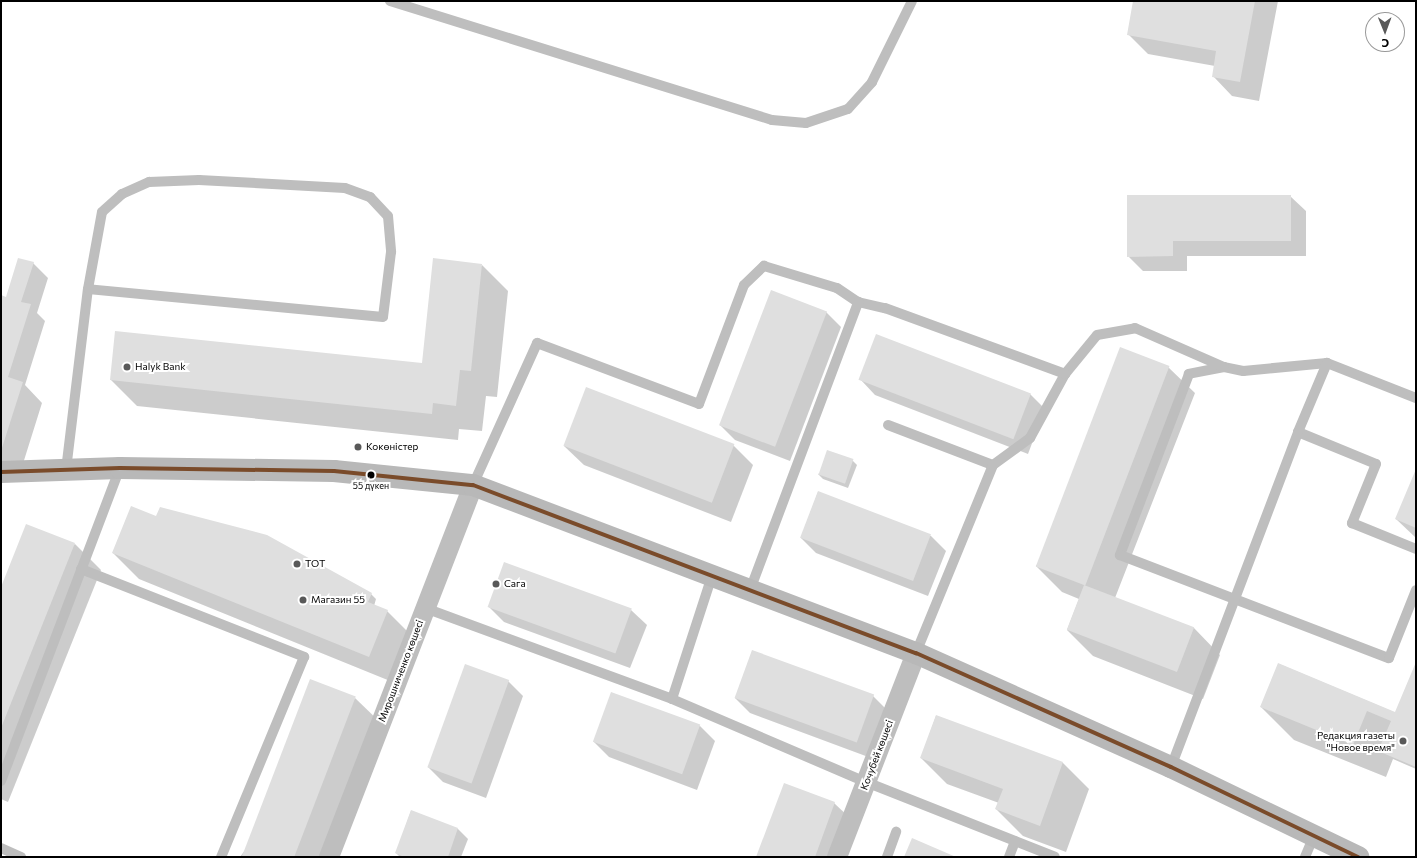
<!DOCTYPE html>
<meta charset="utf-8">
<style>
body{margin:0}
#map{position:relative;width:1417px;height:858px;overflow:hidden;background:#fff;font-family:Commissioner,sans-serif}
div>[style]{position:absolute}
.shadow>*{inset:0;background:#0003}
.building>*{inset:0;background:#dfdfdf;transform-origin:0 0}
.lane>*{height:10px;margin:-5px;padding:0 5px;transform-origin:5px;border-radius:5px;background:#bebebe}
.street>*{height:20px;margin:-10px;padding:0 10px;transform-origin:10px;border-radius:10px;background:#bebebe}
.secondary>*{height:22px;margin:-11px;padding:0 11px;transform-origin:11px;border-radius:11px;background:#b8b8b8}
.bus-1>*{height:4px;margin:-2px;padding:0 2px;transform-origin:2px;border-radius:2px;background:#7a4b2a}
.dots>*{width:11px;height:11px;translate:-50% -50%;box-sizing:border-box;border:2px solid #fff;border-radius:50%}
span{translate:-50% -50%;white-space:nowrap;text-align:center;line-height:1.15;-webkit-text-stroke:4px #fff;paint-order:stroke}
.bus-label{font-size:9px;color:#000}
.poi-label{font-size:10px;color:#000}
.left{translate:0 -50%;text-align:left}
.right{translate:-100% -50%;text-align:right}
.street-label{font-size:10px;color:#000}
.frame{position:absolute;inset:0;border:2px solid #000;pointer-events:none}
.north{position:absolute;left:1365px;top:12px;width:40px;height:40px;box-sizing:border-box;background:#fff;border:1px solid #999;border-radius:50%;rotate:179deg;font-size:11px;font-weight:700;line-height:16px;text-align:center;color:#000}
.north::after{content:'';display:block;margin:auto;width:14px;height:18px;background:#595959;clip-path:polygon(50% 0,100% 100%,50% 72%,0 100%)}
</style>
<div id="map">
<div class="shadow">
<i style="clip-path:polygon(1134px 1px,1278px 1px,1259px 101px,1232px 96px,1213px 76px,1215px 66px,1148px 54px,1128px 34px)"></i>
<i style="clip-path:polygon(1290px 196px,1306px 211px,1306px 256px,1187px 256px,1187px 271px,1143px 271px,1128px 256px)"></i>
<i style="clip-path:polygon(33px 263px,48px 278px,37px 313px,45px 321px,25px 385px,42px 403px,21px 470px,1px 464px,1px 296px,7px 298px)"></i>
<i style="clip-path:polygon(482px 265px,508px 291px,497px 397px,486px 396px,482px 431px,459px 429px,458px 440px,137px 406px,111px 380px,423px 364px)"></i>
<i style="clip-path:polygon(826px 312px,841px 327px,790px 461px,735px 440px,720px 425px)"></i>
<i style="clip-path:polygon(1168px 367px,1195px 393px,1115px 598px,1194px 628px,1220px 655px,1203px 699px,1093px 656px,1067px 630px,1079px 599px,1062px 592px,1036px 566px)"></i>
<i style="clip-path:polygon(860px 379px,1030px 394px,1045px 409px,1028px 454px,875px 395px)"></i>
<i style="clip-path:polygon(733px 445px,753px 465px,731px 522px,584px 465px,564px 446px)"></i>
<i style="clip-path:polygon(852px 460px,857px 465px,848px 488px,823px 479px,818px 474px)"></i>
<i style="clip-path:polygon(1416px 472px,1416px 538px,1396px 519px)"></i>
<i style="clip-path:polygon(818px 492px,931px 536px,946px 551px,928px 596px,816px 553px,801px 538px)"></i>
<i style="clip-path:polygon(161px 519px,371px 594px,376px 599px,374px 606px,387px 611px,414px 638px,395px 683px,139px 579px,113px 553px)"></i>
<i style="clip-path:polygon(75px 544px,101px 570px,8px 802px,1px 799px,1px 590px)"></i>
<i style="clip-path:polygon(489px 607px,631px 610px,647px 625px,630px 668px,504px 622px)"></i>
<i style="clip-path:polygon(1279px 664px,1396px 713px,1416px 664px,1416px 769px,1393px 759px,1386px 777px,1294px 740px,1261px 707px)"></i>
<i style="clip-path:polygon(508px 681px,523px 696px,486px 798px,443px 782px,428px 767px)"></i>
<i style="clip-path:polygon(873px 696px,888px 711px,871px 758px,750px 713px,735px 698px)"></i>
<i style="clip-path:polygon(355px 698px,382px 724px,329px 857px,240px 857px)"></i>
<i style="clip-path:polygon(936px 716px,1063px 763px,1089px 789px,1066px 852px,1023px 836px,996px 809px,999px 803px,947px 784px,921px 758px)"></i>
<i style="clip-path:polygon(700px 726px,715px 741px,697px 790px,609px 757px,594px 742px)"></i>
<i style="clip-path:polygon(834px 803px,850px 818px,835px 857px,757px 857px)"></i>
<i style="clip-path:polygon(411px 811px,458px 829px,468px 839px,461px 857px,400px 857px,396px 853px)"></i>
</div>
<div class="building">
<i style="clip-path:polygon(1133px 1px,1255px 1px,1240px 82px,1212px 77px,1216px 51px,1127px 35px)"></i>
<i style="clip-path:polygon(1127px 195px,1291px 195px,1291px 241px,1173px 241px,1173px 256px,1127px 257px)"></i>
<i style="clip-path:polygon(18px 258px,34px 262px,21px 302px,31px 304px,8px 377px,23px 382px,1px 451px,1px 295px,6px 297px)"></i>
<i style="clip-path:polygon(433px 258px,482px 264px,471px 371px,460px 370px,456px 406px,433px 403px,432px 414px,110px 380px,115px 331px,422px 363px)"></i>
<i style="left:771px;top:290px;width:60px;height:145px;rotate:21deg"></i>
<i style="left:876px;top:334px;width:166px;height:49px;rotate:21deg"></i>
<i style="left:1120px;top:347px;width:53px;height:235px;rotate:21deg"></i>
<i style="left:586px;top:387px;width:159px;height:63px;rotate:21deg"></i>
<i style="left:827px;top:450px;width:28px;height:26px;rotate:19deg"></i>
<i style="clip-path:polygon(1416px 469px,1416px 528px,1395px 519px)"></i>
<i style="left:818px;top:491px;width:121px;height:50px;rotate:21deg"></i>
<i style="clip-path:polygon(131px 506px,156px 516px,160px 507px,267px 535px,372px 593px,368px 602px,388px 610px,369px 657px,112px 553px)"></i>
<i style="clip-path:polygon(26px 524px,75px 543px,1px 728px,1px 587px)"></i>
<i style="left:504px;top:562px;width:136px;height:48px;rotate:20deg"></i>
<i style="left:1084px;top:585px;width:118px;height:48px;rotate:21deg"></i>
<i style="left:752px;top:650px;width:130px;height:51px;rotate:20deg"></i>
<i style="clip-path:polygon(1416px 662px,1416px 767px,1378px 751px,1391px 721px,1367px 711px,1353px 745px,1260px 707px,1278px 663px,1395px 712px)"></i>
<i style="left:465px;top:664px;width:47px;height:110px;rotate:20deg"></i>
<i style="left:310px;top:679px;width:49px;height:192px;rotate:21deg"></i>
<i style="left:611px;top:692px;width:95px;height:53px;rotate:20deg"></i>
<i style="clip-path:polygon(936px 715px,1063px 762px,1040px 826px,995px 809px,1003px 789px,920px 758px)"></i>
<i style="clip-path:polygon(784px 783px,835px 802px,815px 857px,756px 857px)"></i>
<i style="clip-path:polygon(411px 810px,458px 828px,448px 857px,404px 857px,395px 853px)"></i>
<i style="clip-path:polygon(912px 838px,956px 857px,904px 857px)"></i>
</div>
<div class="lane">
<i style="left:390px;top:1px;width:400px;rotate:17.3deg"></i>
<i style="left:772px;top:120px;width:34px;rotate:5deg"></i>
<i style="left:806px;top:123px;width:44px;rotate:-18.4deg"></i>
<i style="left:848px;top:109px;width:36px;rotate:-48deg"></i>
<i style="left:872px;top:82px;width:90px;rotate:-63.7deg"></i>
<i style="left:1416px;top:398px;width:96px;rotate:-158.5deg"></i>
<i style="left:1327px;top:363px;width:84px;rotate:174.6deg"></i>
<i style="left:1243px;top:371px;width:19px;rotate:-168deg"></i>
<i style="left:1224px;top:367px;width:36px;rotate:169deg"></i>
<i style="left:1189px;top:374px;width:194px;rotate:110.9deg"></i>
<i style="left:1120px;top:555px;width:288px;rotate:21deg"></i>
<i style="left:1389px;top:658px;width:73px;rotate:-68.3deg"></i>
<i style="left:888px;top:425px;width:112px;rotate:20.9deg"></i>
<i style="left:993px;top:465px;width:203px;rotate:112.3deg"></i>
<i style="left:1298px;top:432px;width:84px;rotate:22.3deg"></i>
<i style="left:1376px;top:464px;width:64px;rotate:112.1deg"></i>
<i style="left:1352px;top:523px;width:69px;rotate:22.1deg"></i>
<i style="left:993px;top:465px;width:46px;rotate:-36.1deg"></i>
<i style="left:1030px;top:438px;width:73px;rotate:-61.3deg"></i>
<i style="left:1065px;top:374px;width:50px;rotate:-50.6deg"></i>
<i style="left:1097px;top:335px;width:39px;rotate:-10deg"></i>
<i style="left:1135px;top:328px;width:97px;rotate:23.7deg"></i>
<i style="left:66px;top:470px;width:182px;rotate:-83.1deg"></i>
<i style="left:88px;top:289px;width:78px;rotate:-79.7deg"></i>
<i style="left:102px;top:212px;width:27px;rotate:-42deg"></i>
<i style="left:122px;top:194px;width:30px;rotate:-24deg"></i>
<i style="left:149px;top:182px;width:50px;rotate:-2.3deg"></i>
<i style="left:199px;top:180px;width:146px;rotate:3.1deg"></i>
<i style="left:345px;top:188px;width:27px;rotate:20deg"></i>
<i style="left:370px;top:197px;width:26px;rotate:47deg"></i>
<i style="left:388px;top:216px;width:36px;rotate:85deg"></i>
<i style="left:391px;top:252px;width:65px;rotate:97deg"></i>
<i style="left:383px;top:317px;width:296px;rotate:-174.6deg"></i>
<i style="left:473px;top:485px;width:156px;rotate:-65.7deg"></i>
<i style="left:537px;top:343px;width:173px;rotate:20.6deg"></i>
<i style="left:699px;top:404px;width:127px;rotate:-69.3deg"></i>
<i style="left:744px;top:285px;width:28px;rotate:-44deg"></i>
<i style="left:764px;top:266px;width:76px;rotate:16.8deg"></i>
<i style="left:837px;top:288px;width:25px;rotate:34deg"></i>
<i style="left:858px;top:302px;width:28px;rotate:13deg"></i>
<i style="left:885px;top:308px;width:192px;rotate:20.1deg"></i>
<i style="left:81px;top:569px;width:240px;rotate:21.5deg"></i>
<i style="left:304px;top:657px;width:217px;rotate:112.5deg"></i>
<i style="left:750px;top:590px;width:308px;rotate:-69.4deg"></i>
<i style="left:425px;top:608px;width:263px;rotate:20.2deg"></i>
<i style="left:672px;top:699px;width:129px;rotate:-72deg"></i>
<i style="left:672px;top:699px;width:211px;rotate:23.2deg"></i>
<i style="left:866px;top:782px;width:203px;rotate:21.6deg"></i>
<i style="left:1171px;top:767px;width:358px;rotate:-69.2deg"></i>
<i style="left:1298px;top:432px;width:75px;rotate:-67.2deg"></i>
<i style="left:1px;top:781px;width:335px;rotate:-69.2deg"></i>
<i style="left:1px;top:848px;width:22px;rotate:24deg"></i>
<i style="left:887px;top:857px;width:27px;rotate:-70deg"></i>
<i style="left:1009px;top:857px;width:17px;rotate:-69deg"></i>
<i style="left:1305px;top:857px;width:23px;rotate:-67deg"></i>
</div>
<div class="street">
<i style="left:329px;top:857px;width:399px;rotate:-68.8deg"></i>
<i style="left:837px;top:857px;width:219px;rotate:-68.8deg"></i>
</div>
<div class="secondary">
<i style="left:1px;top:472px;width:119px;rotate:-1.9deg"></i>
<i style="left:120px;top:468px;width:214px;rotate:0.8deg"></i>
<i style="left:334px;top:471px;width:140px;rotate:5.8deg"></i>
<i style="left:473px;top:485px;width:474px;rotate:20.8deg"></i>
<i style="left:916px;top:653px;width:279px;rotate:24.1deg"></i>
<i style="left:1171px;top:767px;width:208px;rotate:25.7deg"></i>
</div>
<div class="bus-1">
<i style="left:1px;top:472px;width:119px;rotate:-1.9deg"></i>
<i style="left:120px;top:468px;width:214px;rotate:0.8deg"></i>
<i style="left:334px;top:471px;width:140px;rotate:5.8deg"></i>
<i style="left:473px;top:485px;width:474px;rotate:20.8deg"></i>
<i style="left:916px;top:653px;width:279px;rotate:24.1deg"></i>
<i style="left:1171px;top:767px;width:208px;rotate:25.7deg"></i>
</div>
<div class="dots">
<i style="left:127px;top:367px;background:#595959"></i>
<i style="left:358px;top:447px;background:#595959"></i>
<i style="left:371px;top:475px;background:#000"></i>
<i style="left:297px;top:564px;background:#595959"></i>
<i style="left:496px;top:584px;background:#595959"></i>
<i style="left:303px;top:600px;background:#595959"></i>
<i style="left:1403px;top:741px;background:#595959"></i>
</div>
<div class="bus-label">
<span style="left:371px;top:486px">55 дүкен</span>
</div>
<div class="poi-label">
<span class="left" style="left:135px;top:367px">Halyk Bank</span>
<span class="left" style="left:366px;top:447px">Кокөністер</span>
<span class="left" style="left:305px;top:564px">ТОТ</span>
<span class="left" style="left:504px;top:584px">Сага</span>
<span class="left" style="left:311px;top:600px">Магазин 55</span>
<span class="right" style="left:1395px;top:741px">Редакция газеты<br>"Новое время"</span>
</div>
<div class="street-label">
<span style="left:401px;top:671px;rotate:-69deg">Мирошниченко көшесі</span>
<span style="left:877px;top:755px;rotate:-69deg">Кочубей көшесі</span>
</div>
<div class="frame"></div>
<div class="north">С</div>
</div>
